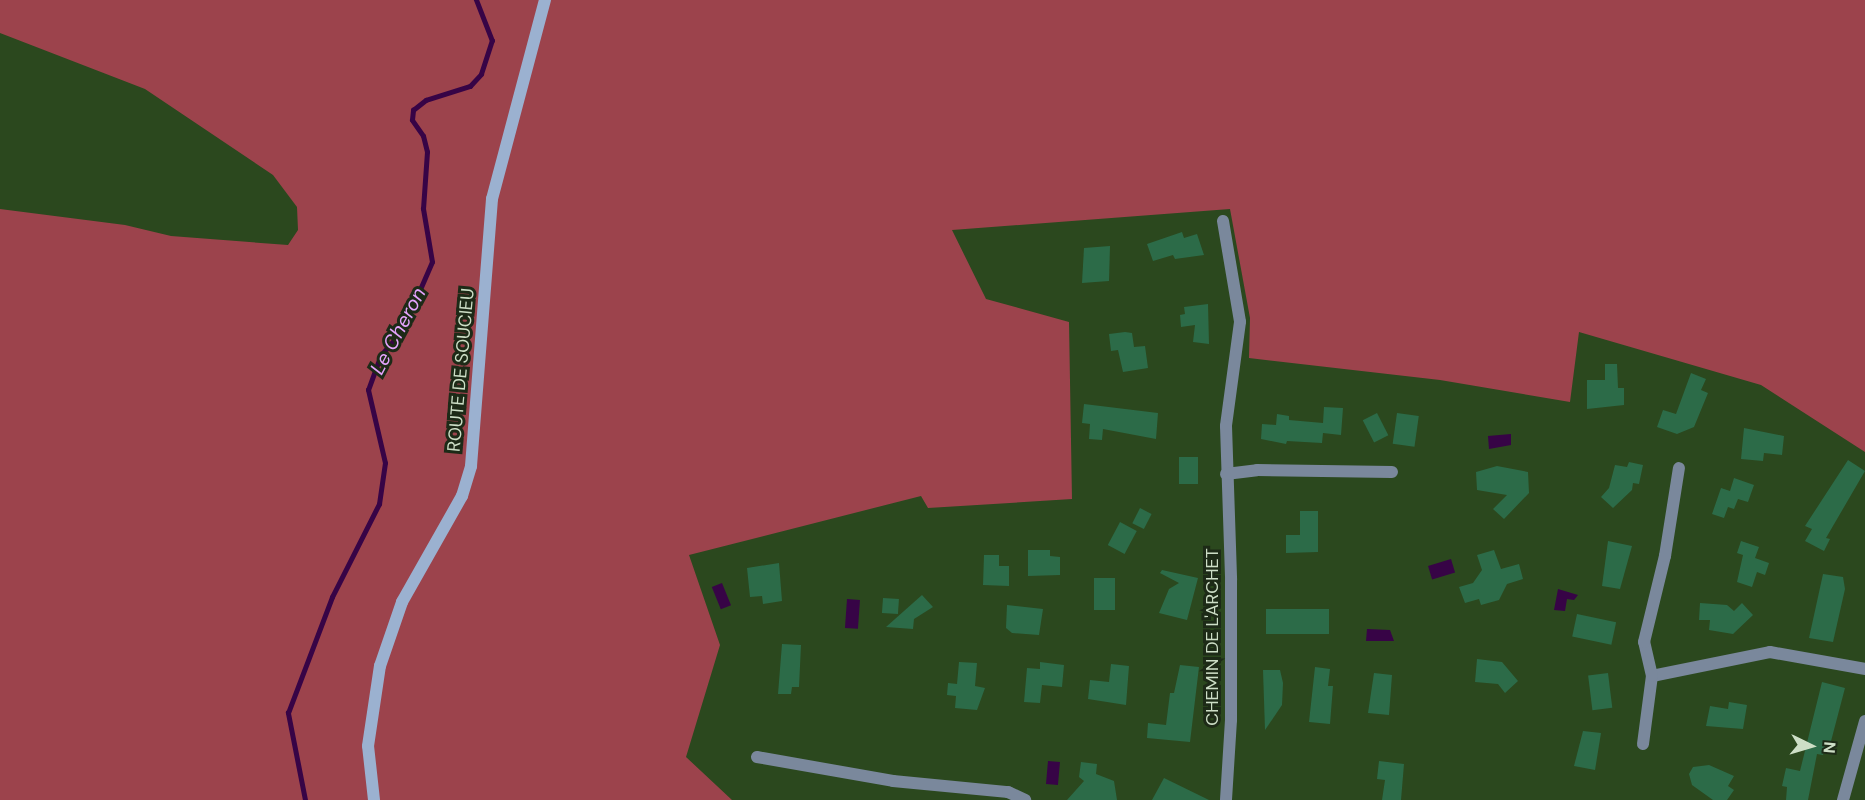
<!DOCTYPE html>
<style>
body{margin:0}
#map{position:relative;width:1865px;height:800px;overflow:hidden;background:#2b481e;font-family:"DM Sans",sans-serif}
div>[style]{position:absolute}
.green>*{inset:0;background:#9c434c}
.water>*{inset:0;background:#370446;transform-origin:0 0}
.stream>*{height:4.5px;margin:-2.25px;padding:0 2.25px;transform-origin:2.25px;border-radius:2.25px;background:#370446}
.building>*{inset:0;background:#2c6b48;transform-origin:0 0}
.street>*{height:12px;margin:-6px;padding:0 6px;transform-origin:6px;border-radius:6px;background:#7a889c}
.secondary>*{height:12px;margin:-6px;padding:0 6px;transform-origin:6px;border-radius:6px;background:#9bb1d0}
span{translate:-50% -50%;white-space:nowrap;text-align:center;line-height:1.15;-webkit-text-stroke:6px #1d2a17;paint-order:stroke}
.street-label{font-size:18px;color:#cddec6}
.water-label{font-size:20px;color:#e4a3fd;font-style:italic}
.north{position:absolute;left:1781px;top:716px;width:60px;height:60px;-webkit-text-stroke:4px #1d2a17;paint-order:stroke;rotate:95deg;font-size:16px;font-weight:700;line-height:24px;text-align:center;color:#cddec6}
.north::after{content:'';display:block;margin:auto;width:21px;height:27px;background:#cddec6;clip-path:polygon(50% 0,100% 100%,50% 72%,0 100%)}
</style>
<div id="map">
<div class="green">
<i style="clip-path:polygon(0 0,1865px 0,1865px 452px,1761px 385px,1579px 332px,1570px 402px,1440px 380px,1249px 358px,1250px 318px,1230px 209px,952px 230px,986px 299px,1069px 322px,1072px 499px,928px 508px,921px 496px,689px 555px,720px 645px,686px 757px,732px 800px,0 800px,0 209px,125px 225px,171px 236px,288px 245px,298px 230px,297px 207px,273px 175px,145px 89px,0 33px)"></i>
</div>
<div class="water">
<i style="clip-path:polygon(1511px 434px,1511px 445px,1489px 449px,1488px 436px)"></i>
<i style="left:1451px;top:559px;width:14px;height:24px;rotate:73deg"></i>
<i style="left:722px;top:583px;width:24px;height:11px;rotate:68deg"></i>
<i style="clip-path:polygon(1558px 589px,1578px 595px,1574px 600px,1567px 599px,1565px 611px,1554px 610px)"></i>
<i style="left:847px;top:599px;width:13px;height:29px;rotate:4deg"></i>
<i style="clip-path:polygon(1367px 629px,1390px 630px,1394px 641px,1366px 641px)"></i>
<i style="left:1048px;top:761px;width:12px;height:23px;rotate:5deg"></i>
</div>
<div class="stream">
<i style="left:305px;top:800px;width:89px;rotate:-101.1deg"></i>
<i style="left:288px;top:713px;width:124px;rotate:-69.2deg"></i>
<i style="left:332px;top:597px;width:104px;rotate:-63.2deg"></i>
<i style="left:379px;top:504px;width:41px;rotate:-81.7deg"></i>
<i style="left:385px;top:463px;width:75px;rotate:-103.1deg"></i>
<i style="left:368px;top:390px;width:37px;rotate:-70deg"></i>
<i style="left:381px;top:355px;width:32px;rotate:-49deg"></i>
<i style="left:402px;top:331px;width:75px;rotate:-66.5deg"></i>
<i style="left:432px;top:262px;width:54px;rotate:-99.6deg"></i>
<i style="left:423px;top:209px;width:57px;rotate:-86deg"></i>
<i style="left:427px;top:152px;width:16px;rotate:-104deg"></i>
<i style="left:423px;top:136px;width:19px;rotate:-125deg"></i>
<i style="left:412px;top:120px;width:10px;rotate:-84deg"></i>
<i style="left:413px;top:110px;width:16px;rotate:-38deg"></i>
<i style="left:426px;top:100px;width:46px;rotate:-17.7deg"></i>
<i style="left:470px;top:86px;width:16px;rotate:-47deg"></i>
<i style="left:481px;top:74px;width:35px;rotate:-72deg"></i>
<i style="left:492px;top:41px;width:44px;rotate:-111.3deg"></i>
</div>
<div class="building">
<i style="clip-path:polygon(1182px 232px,1184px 238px,1197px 234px,1204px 255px,1175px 259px,1173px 255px,1153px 261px,1147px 244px)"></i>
<i style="clip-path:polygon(1110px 246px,1109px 281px,1082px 283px,1084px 248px)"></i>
<i style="clip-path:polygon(1208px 304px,1209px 344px,1193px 342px,1195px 325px,1181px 327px,1180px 315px,1185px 314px,1184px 307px)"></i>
<i style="clip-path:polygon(1125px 332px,1132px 333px,1134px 347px,1145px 346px,1148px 368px,1123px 372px,1118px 350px,1111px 351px,1109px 334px)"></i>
<i style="clip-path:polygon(1605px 364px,1617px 364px,1618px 388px,1624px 388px,1624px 405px,1587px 409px,1587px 380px,1605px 380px)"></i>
<i style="clip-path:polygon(1691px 373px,1706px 379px,1701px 390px,1708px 393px,1694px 427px,1677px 434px,1657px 427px,1663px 410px,1676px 414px)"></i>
<i style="clip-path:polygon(1084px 404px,1158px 413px,1156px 439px,1103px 429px,1102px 440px,1089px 439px,1090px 424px,1082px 423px)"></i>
<i style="clip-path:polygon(1324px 407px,1343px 408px,1341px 435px,1323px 433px,1322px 443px,1287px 441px,1286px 444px,1261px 439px,1262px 424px,1276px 425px,1277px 414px,1289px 416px,1289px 420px,1323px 423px)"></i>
<i style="left:1377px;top:413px;width:25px;height:16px;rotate:63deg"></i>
<i style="left:1397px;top:413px;width:22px;height:31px;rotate:8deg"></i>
<i style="clip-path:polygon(1744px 428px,1784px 436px,1782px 455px,1764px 453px,1763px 461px,1741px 459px)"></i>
<i style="left:1179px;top:457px;width:19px;height:27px"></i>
<i style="clip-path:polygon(1848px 460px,1865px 471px,1826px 538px,1830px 539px,1824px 551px,1805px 541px,1812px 529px,1805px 526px)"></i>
<i style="clip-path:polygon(1629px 462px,1643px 465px,1639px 484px,1633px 483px,1632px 490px,1613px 508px,1601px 497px,1609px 488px,1615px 465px,1627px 467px)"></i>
<i style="clip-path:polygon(1497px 466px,1528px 472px,1529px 493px,1504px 519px,1493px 509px,1507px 495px,1477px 490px,1476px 472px)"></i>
<i style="clip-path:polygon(1734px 478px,1754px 485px,1748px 502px,1738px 499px,1734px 509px,1728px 507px,1724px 518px,1712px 514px,1721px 488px,1730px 491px)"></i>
<i style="left:1140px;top:508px;width:13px;height:17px;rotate:27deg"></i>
<i style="clip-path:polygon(1300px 511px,1318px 511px,1318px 552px,1286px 553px,1286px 535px,1300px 535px)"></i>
<i style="left:1120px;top:522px;width:19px;height:26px;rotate:28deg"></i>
<i style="clip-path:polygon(1608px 541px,1632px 546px,1620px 589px,1602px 586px)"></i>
<i style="clip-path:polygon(1741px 541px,1759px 547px,1755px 558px,1769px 563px,1765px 575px,1757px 572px,1752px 587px,1737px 582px,1743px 555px,1737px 553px)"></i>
<i style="clip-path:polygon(1028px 550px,1050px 550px,1050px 556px,1060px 557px,1060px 575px,1028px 576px)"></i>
<i style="clip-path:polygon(1494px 550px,1501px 569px,1519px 564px,1523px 579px,1507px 584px,1499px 600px,1481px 605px,1479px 599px,1465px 603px,1459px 587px,1473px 583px,1482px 570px,1477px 555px)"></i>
<i style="clip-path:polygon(984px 555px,999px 555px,999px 566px,1009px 566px,1009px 586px,983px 585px)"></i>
<i style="clip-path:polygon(779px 563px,782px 601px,763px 604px,762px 596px,750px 597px,747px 568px)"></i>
<i style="clip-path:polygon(1162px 570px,1198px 578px,1187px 620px,1159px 613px,1169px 589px,1179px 583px,1160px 573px)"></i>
<i style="clip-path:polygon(1823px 574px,1843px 577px,1845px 589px,1833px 642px,1809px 638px)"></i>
<i style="left:1094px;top:578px;width:21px;height:32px"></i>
<i style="clip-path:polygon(922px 595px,933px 607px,914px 619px,913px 629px,886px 627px)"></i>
<i style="left:883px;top:598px;width:16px;height:15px;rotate:4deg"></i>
<i style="clip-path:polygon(1700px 603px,1727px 605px,1734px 611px,1742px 603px,1753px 615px,1733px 634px,1709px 630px,1710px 620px,1699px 620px)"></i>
<i style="clip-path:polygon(1007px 605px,1043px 609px,1039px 635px,1012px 633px,1006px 628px)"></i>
<i style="left:1266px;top:609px;width:63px;height:25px"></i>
<i style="left:1577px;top:614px;width:40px;height:23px;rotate:12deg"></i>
<i style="clip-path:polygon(782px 644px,801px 645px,799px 687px,792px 687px,791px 694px,778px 694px)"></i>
<i style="clip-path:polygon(1477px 659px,1502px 662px,1518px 681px,1505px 693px,1498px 684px,1475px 682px)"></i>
<i style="clip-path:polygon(959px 662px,977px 663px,975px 686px,985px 688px,977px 710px,955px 708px,956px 696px,947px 695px,948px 683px,957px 684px)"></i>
<i style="clip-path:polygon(1040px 662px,1064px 665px,1062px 687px,1042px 685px,1040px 703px,1024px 702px,1027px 668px,1040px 669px)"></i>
<i style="clip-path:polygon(1111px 664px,1129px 666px,1126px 705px,1088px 699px,1090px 680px,1109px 682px)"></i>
<i style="clip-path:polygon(1180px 665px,1199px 667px,1190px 742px,1147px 738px,1148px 723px,1166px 725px,1170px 693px,1174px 693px)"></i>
<i style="clip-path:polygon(1315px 667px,1330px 669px,1328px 686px,1333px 686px,1330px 724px,1309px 722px)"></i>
<i style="clip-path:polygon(1263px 670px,1280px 670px,1283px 683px,1282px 705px,1265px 730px)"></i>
<i style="clip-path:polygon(1374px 673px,1392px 675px,1389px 715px,1368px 713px)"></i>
<i style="left:1608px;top:673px;width:35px;height:20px;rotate:83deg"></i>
<i style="clip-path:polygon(1822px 682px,1845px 688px,1830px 745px,1826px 743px,1823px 755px,1817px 754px,1808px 800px,1786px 800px,1787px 787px,1782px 786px,1786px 768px,1800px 771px)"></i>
<i style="clip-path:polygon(1729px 702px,1747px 705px,1743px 729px,1706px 726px,1710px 706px,1728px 709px)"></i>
<i style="clip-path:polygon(1583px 731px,1601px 733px,1595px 770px,1574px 766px)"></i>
<i style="clip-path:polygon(1379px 761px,1404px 764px,1401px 800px,1382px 800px,1385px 780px,1377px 779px)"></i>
<i style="clip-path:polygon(1081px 762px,1097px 764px,1096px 774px,1114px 781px,1117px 800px,1067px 800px,1084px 781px,1079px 777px)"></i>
<i style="clip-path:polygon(1709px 765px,1734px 776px,1728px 786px,1734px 790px,1727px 800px,1713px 800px,1692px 785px,1689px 774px,1693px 767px)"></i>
<i style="clip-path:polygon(1164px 778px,1209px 800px,1152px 800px)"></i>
</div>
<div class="street">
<i style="left:1223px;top:221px;width:102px;rotate:80.4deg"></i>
<i style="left:1240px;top:322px;width:105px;rotate:97.7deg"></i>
<i style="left:1226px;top:426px;width:154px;rotate:88.1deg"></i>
<i style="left:1231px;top:580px;width:140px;rotate:90deg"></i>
<i style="left:1231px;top:720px;width:80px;rotate:93.6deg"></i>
<i style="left:1226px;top:474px;width:31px;rotate:-7deg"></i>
<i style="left:1257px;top:470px;width:135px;rotate:0.8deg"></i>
<i style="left:1652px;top:676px;width:120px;rotate:-11.5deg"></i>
<i style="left:1770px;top:652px;width:97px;rotate:10.1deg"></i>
<i style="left:1643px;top:744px;width:69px;rotate:-82.5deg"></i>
<i style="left:1652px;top:676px;width:35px;rotate:-103deg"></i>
<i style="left:1644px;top:642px;width:89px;rotate:-76.3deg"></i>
<i style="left:1665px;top:556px;width:89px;rotate:-81deg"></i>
<i style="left:757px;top:757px;width:138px;rotate:10deg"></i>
<i style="left:893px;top:781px;width:116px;rotate:5.5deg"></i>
<i style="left:1008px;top:792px;width:19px;rotate:25deg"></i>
<i style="left:1843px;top:800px;width:82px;rotate:-74.4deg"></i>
</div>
<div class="secondary">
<i style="left:374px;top:800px;width:54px;rotate:-96.3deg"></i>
<i style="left:368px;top:746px;width:81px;rotate:-81.5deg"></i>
<i style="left:380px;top:666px;width:68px;rotate:-71deg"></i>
<i style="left:402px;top:602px;width:122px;rotate:-60.5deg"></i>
<i style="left:462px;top:496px;width:31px;rotate:-73deg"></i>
<i style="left:471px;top:466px;width:268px;rotate:-85.5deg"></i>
<i style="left:492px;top:199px;width:206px;rotate:-75.1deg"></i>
</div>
<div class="street-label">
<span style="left:461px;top:370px;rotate:-85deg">ROUTE DE SOUCIEU</span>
<span style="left:1212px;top:637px;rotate:-90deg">CHEMIN DE L'ARCHET</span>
</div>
<div class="water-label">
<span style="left:398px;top:331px;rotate:-62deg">Le Cheron</span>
</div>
<div class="north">N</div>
</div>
